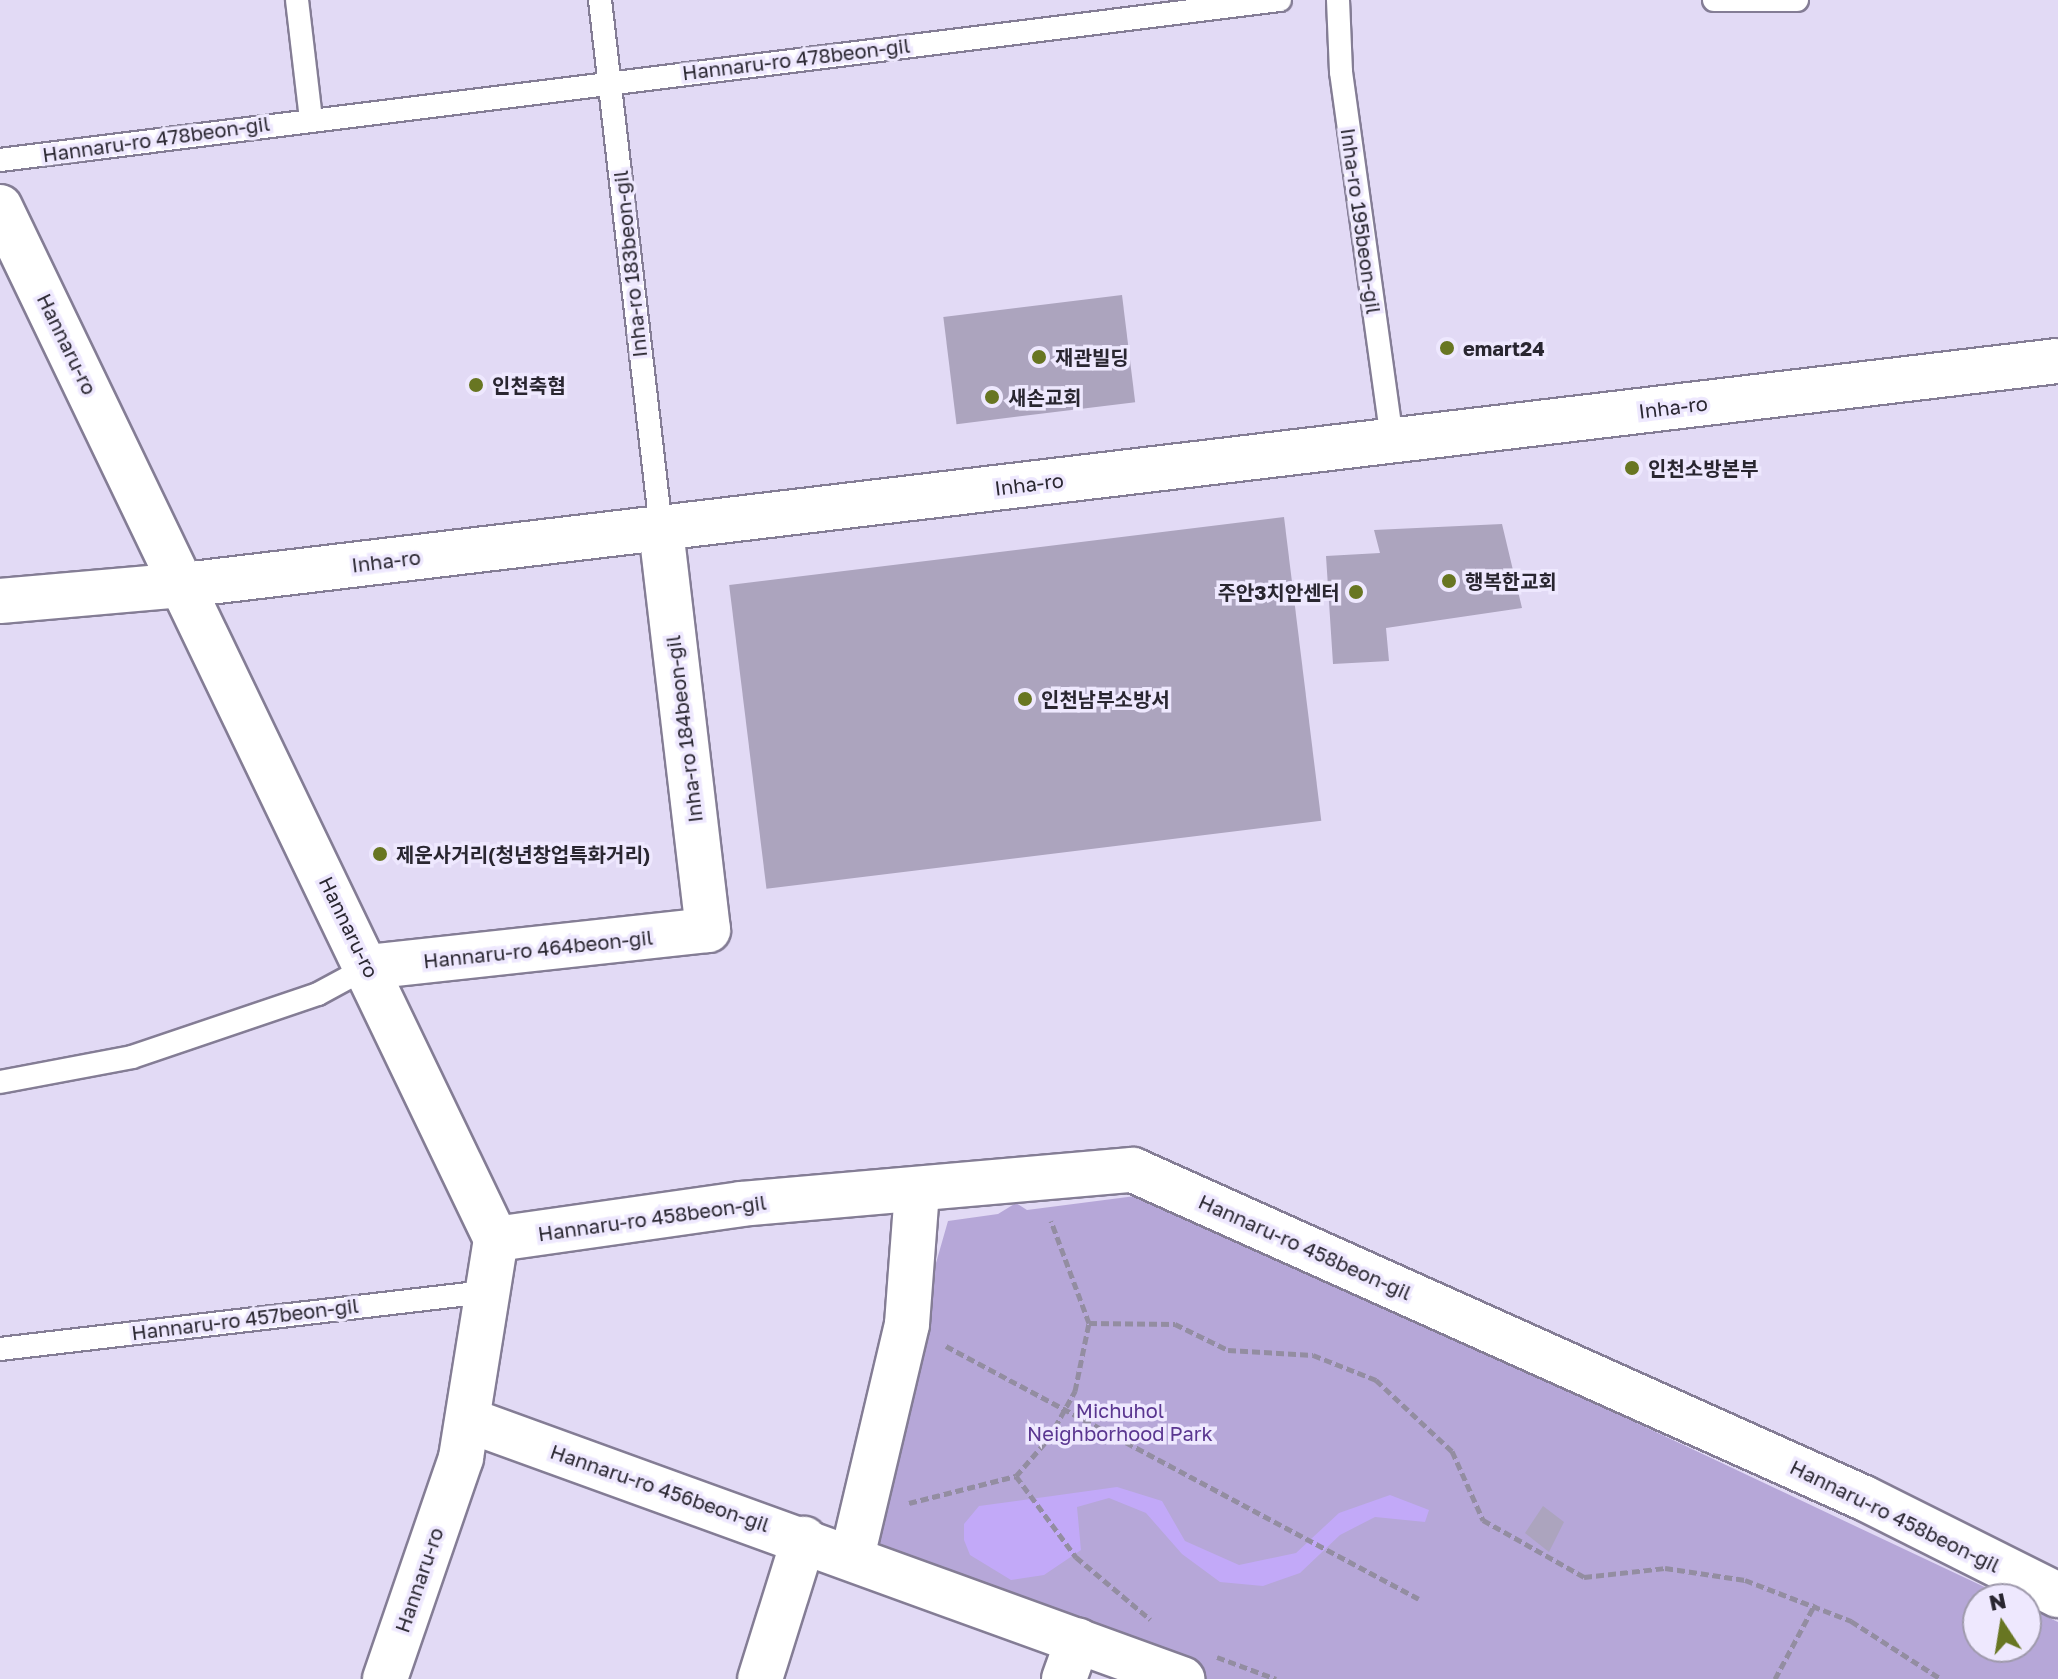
<!DOCTYPE html>
<meta charset="utf-8">
<style>
body{margin:0}
#map{position:relative;width:2058px;height:1679px;overflow:hidden;background:#e2daf5;font-family:"Golos Text","Noto Sans KR",sans-serif}
div>[style]{position:absolute}
.green>*{inset:0;background:#b6a7d8}
.water>*{inset:0;background:#c2a9f8}
.building>*{inset:0;background:#aca4be;transform-origin:0 0}
.path>*{height:5px;margin-top:-2.5px;transform-origin:0;background:repeating-linear-gradient(90deg,#938da1 0 8px,transparent 0 12px)}
.roads{filter:drop-shadow(2px 0 #847d95) drop-shadow(-2px 0 #847d95) drop-shadow(0 2px #847d95) drop-shadow(0 -2px #847d95)}
.service>*{height:22px;margin:-11px;padding:0 11px;transform-origin:11px;border-radius:11px;background:#fff}
.minor>*{height:44px;margin:-22px;padding:0 22px;transform-origin:22px;border-radius:22px;background:#fff}
.secondary>*{height:44px;margin:-22px;padding:0 22px;transform-origin:22px;border-radius:22px;background:#fff}
.dots>*{width:22px;height:22px;translate:-50% -50%;box-sizing:border-box;border:4px solid #eee8fe;border-radius:50%}
span{translate:-50% -50%;white-space:nowrap;text-align:center;line-height:1.15;-webkit-text-stroke:7px #eee8fe;paint-order:stroke}
.street-label{font-size:20px;color:#292630}
.poi-label{font-size:20px;color:#292630;font-weight:700}
.left{translate:0 -50%;text-align:left}
.right{translate:-100% -50%;text-align:right}
.park-label{font-size:20px;color:#5a3690}
.north{position:absolute;left:1962px;top:1583px;width:80px;height:80px;box-sizing:border-box;background:#eee8fe;border:2px solid #9f9aac;border-radius:50%;rotate:348deg;font-size:22px;font-weight:700;line-height:32px;text-align:center;color:#292630}
.north::after{content:'';display:block;margin:auto;width:28px;height:36px;background:#687622;clip-path:polygon(50% 0,100% 100%,50% 72%,0 100%)}
</style>
<div id="map">
<div class="green">
<i style="clip-path:polygon(1151px 1194px,2010px 1599px,1978px 1599px,1978px 1647px,2026px 1647px,2026px 1607px,2058px 1622px,2058px 1679px,1182px 1679px,852px 1557px,948px 1221px,998px 1214px,1016px 1203px,1027px 1210px)"></i>
</div>
<div class="water">
<i style="clip-path:polygon(1117px 1487px,1162px 1501px,1185px 1541px,1239px 1565px,1296px 1553px,1339px 1513px,1390px 1495px,1429px 1510px,1425px 1522px,1375px 1517px,1340px 1535px,1300px 1573px,1263px 1586px,1220px 1582px,1182px 1554px,1146px 1513px,1109px 1498px,1077px 1507px,1081px 1550px,1044px 1575px,1011px 1580px,970px 1555px,964px 1540px,964px 1524px,979px 1506px)"></i>
</div>
<div class="building">
<i style="left:1122px;top:295px;width:108px;height:180px;rotate:83deg"></i>
<i style="left:1284px;top:517px;width:306px;height:559px;rotate:83deg"></i>
<i style="clip-path:polygon(1502px 524px,1522px 608px,1386px 628px,1389px 661px,1333px 664px,1326px 556px,1380px 553px,1374px 530px)"></i>
<i style="clip-path:polygon(1543px 1506px,1564px 1522px,1549px 1552px,1525px 1533px)"></i>
</div>
<div class="path">
<i style="left:1089px;top:1323px;width:86px;rotate:0.7deg"></i>
<i style="left:1175px;top:1324px;width:59px;rotate:26.1deg"></i>
<i style="left:1228px;top:1350px;width:85px;rotate:3.4deg"></i>
<i style="left:1313px;top:1355px;width:68px;rotate:21.6deg"></i>
<i style="left:1376px;top:1380px;width:104px;rotate:43.1deg"></i>
<i style="left:1452px;top:1451px;width:76px;rotate:65.8deg"></i>
<i style="left:1483px;top:1520px;width:116px;rotate:29.4deg"></i>
<i style="left:1584px;top:1577px;width:81px;rotate:-6.3deg"></i>
<i style="left:1665px;top:1568px;width:81px;rotate:8.5deg"></i>
<i style="left:1745px;top:1580px;width:114px;rotate:21.1deg"></i>
<i style="left:1851px;top:1621px;width:107px;rotate:32.8deg"></i>
<i style="left:946px;top:1346px;width:536px;rotate:28.14deg"></i>
<i style="left:1016px;top:1476px;width:101px;rotate:53.5deg"></i>
<i style="left:1076px;top:1557px;width:97px;rotate:40deg"></i>
<i style="left:909px;top:1503px;width:110px;rotate:-14.2deg"></i>
<i style="left:1016px;top:1476px;width:50px;rotate:-49deg"></i>
<i style="left:1049px;top:1438px;width:54px;rotate:-61deg"></i>
<i style="left:1075px;top:1391px;width:69px;rotate:-78.4deg"></i>
<i style="left:1089px;top:1323px;width:109px;rotate:-110.4deg"></i>
<i style="left:1217px;top:1657px;width:63px;rotate:20.4deg"></i>
<i style="left:1775px;top:1679px;width:85px;rotate:-61.9deg"></i>
</div>
<div class="roads">
<div class="service">
<i style="left:297px;top:0;width:120px;rotate:83.3deg"></i>
<i style="left:600px;top:0;width:532px;rotate:83.41deg"></i>
<i style="left:1338px;top:0;width:72px;rotate:87.6deg"></i>
<i style="left:1341px;top:72px;width:373px;rotate:82.1deg"></i>
<i style="left:1714px;top:0;width:83px"></i>
<i style="left:0;top:160px;width:1290px;rotate:-7.13deg"></i>
<i style="left:0;top:1082px;width:134px;rotate:-10.7deg"></i>
<i style="left:132px;top:1057px;width:196px;rotate:-18.7deg"></i>
<i style="left:318px;top:994px;width:57px;rotate:-28.4deg"></i>
<i style="left:0;top:1349px;width:494px;rotate:-6.7deg"></i>
</div>
<div class="minor">
<i style="left:368px;top:967px;width:342px;rotate:-6.2deg"></i>
<i style="left:708px;top:930px;width:405px;rotate:-96.7deg"></i>
<i style="left:496px;top:1239px;width:247px;rotate:-8.1deg"></i>
<i style="left:741px;top:1204px;width:393px;rotate:-5deg"></i>
<i style="left:1133px;top:1170px;width:801px;rotate:24.17deg"></i>
<i style="left:1864px;top:1498px;width:217px;rotate:26.6deg"></i>
<i style="left:468px;top:1420px;width:760px;rotate:19.94deg"></i>
<i style="left:852px;top:1557px;width:239px;rotate:-76.7deg"></i>
<i style="left:907px;top:1324px;width:132px;rotate:-85.7deg"></i>
<i style="left:760px;top:1679px;width:147px;rotate:-72.6deg"></i>
<i style="left:1064px;top:1679px;width:41px;rotate:-70.3deg"></i>
</div>
<div class="secondary">
<i style="left:0;top:207px;width:1145px;rotate:64.33deg"></i>
<i style="left:496px;top:1239px;width:222px;rotate:99.1deg"></i>
<i style="left:461px;top:1458px;width:234px;rotate:109deg"></i>
<i style="left:0;top:601px;width:185px;rotate:-5deg"></i>
<i style="left:184px;top:585px;width:1887px;rotate:-6.82deg"></i>
</div>
</div>
<div class="dots">
<i style="left:1447px;top:348px;background:#687622"></i>
<i style="left:1039px;top:357px;background:#687622"></i>
<i style="left:476px;top:385px;background:#687622"></i>
<i style="left:992px;top:397px;background:#687622"></i>
<i style="left:1632px;top:468px;background:#687622"></i>
<i style="left:1449px;top:581px;background:#687622"></i>
<i style="left:1356px;top:592px;background:#687622"></i>
<i style="left:1025px;top:699px;background:#687622"></i>
<i style="left:380px;top:854px;background:#687622"></i>
</div>
<div class="street-label">
<span style="left:796px;top:59px;rotate:-7deg">Hannaru-ro 478beon-gil</span>
<span style="left:156px;top:139px;rotate:-8deg">Hannaru-ro 478beon-gil</span>
<span style="left:1361px;top:221px;rotate:82deg">Inha-ro 195beon-gil</span>
<span style="left:630px;top:264px;rotate:-96deg">Inha-ro 183beon-gil</span>
<span style="left:67px;top:344px;rotate:64deg">Hannaru-ro</span>
<span style="left:1673px;top:407px;rotate:-7deg">Inha-ro</span>
<span style="left:1029px;top:484px;rotate:-7deg">Inha-ro</span>
<span style="left:386px;top:561px;rotate:-7deg">Inha-ro</span>
<span style="left:684px;top:729px;rotate:-97deg">Inha-ro 184beon-gil</span>
<span style="left:349px;top:927px;rotate:64deg">Hannaru-ro</span>
<span style="left:538px;top:949px;rotate:-6deg">Hannaru-ro 464beon-gil</span>
<span style="left:652px;top:1218px;rotate:-8deg">Hannaru-ro 458beon-gil</span>
<span style="left:1305px;top:1247px;rotate:24deg">Hannaru-ro 458beon-gil</span>
<span style="left:245px;top:1319px;rotate:-7deg">Hannaru-ro 457beon-gil</span>
<span style="left:660px;top:1488px;rotate:19deg">Hannaru-ro 456beon-gil</span>
<span style="left:1895px;top:1516px;rotate:26deg">Hannaru-ro 458beon-gil</span>
<span style="left:419px;top:1580px;rotate:-71deg">Hannaru-ro</span>
</div>
<div class="poi-label">
<span class="left" style="left:1463px;top:348px">emart24</span>
<span class="left" style="left:1055px;top:357px">재관빌딩</span>
<span class="left" style="left:492px;top:385px">인천축협</span>
<span class="left" style="left:1008px;top:397px">새손교회</span>
<span class="left" style="left:1648px;top:468px">인천소방본부</span>
<span class="left" style="left:1465px;top:581px">행복한교회</span>
<span class="right" style="left:1340px;top:592px">주안3치안센터</span>
<span class="left" style="left:1041px;top:699px">인천남부소방서</span>
<span class="left" style="left:396px;top:854px">제운사거리(청년창업특화거리)</span>
</div>
<div class="park-label">
<span style="left:1120px;top:1422px">Michuhol<br>Neighborhood Park</span>
</div>
<div class="north">N</div>
</div>
